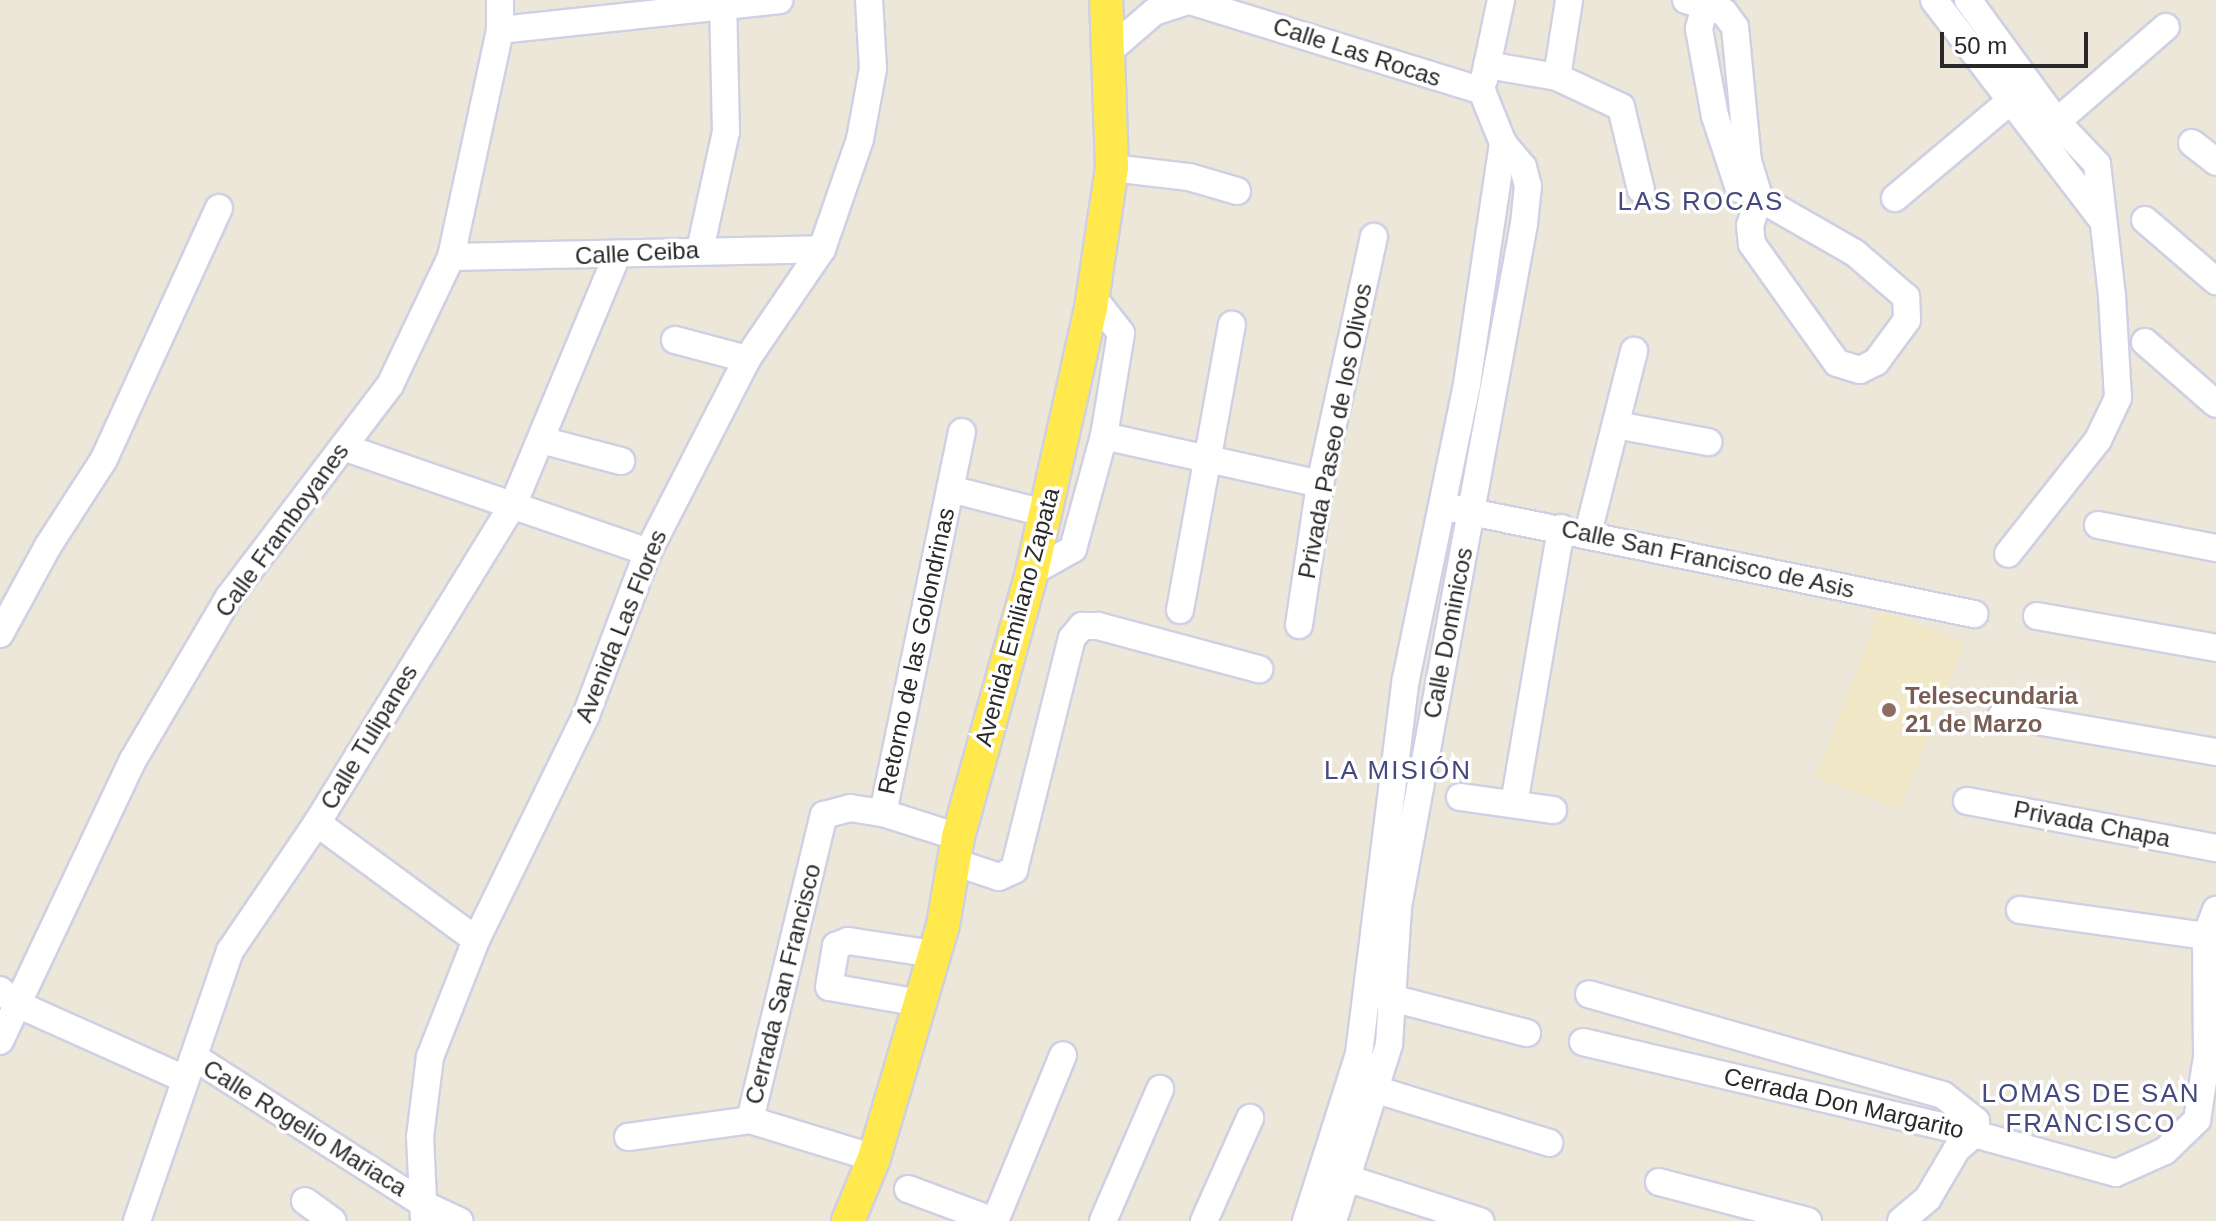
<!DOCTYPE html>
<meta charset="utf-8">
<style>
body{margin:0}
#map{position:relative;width:2216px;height:1221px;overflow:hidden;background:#ede7d9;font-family:Arial,sans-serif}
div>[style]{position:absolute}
.education>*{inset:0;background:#f1e8c7;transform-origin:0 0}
.roads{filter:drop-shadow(2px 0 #cfd0e4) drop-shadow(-2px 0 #cfd0e4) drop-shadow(0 2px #cfd0e4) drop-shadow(0 -2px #cfd0e4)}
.minor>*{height:26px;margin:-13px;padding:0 13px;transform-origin:13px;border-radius:13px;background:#fff}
.major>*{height:32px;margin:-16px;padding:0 16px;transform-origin:16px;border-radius:16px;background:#ffe94d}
.dots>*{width:22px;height:22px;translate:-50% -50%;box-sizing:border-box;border:4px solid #fff;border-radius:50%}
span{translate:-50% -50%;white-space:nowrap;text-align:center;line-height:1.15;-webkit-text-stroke:7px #fff;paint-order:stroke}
.street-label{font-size:24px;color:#292929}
.education-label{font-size:24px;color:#785e54;font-weight:700}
.left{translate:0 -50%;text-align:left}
.neighbourhood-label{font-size:26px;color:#45497f;letter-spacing:2px}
.scale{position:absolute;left:1940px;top:32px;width:148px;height:36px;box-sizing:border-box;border:4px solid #292929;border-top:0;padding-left:10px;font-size:24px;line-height:28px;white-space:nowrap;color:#292929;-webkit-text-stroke:6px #fff;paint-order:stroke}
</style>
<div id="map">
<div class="education">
<i style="left:1880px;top:610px;width:90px;height:179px;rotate:21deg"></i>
</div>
<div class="roads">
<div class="minor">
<i style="left:1187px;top:0;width:309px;rotate:17.1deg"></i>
<i style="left:1686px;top:0;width:40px;rotate:18deg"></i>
<i style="left:1724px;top:12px;width:19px;rotate:54deg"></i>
<i style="left:1735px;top:27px;width:135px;rotate:84.5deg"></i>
<i style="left:1748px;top:161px;width:39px;rotate:73deg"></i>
<i style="left:1759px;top:198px;width:29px;rotate:108deg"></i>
<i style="left:1750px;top:226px;width:18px;rotate:84deg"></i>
<i style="left:1752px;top:244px;width:146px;rotate:54.5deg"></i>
<i style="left:1837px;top:363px;width:24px;rotate:17deg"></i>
<i style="left:1860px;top:370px;width:18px;rotate:-27deg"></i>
<i style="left:1876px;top:362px;width:52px;rotate:-53.6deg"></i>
<i style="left:1907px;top:320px;width:23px;rotate:-92deg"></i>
<i style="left:1906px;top:297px;width:67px;rotate:-139.2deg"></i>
<i style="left:1855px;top:253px;width:111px;rotate:-150.2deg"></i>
<i style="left:1934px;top:0;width:272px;rotate:52.6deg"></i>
<i style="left:1968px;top:0;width:151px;rotate:53.9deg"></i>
<i style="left:2057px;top:122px;width:58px;rotate:46.4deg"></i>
<i style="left:2097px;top:164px;width:133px;rotate:83.5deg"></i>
<i style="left:2112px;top:296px;width:102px;rotate:86.6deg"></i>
<i style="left:2118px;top:398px;width:47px;rotate:115.5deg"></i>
<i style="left:2098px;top:440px;width:145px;rotate:128.3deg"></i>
<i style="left:1705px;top:6px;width:24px;rotate:105deg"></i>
<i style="left:1699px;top:29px;width:88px;rotate:79.6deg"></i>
<i style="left:1715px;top:116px;width:77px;rotate:71.8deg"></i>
<i style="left:500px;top:30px;width:281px;rotate:-6.1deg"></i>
<i style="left:1109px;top:51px;width:60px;rotate:-40.9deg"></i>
<i style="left:1154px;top:12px;width:36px;rotate:-18deg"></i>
<i style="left:1487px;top:65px;width:71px;rotate:9.7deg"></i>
<i style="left:1557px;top:77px;width:71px;rotate:25.1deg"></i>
<i style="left:1621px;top:107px;width:85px;rotate:76.5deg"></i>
<i style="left:1557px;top:77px;width:78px;rotate:-81.1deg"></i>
<i style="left:1484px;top:80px;width:82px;rotate:-78deg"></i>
<i style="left:2045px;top:132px;width:160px;rotate:-41deg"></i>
<i style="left:2192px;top:143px;width:31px;rotate:38deg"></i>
<i style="left:1112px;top:168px;width:78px;rotate:6.7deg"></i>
<i style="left:1189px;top:177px;width:50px;rotate:16.3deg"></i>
<i style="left:1895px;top:198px;width:150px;rotate:-40.1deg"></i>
<i style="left:2145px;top:220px;width:94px;rotate:40.7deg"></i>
<i style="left:700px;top:250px;width:121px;rotate:-77.6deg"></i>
<i style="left:726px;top:132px;width:132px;rotate:-91.3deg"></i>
<i style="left:451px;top:257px;width:371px;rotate:-1.2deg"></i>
<i style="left:675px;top:340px;width:74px;rotate:14.8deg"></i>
<i style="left:2145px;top:342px;width:94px;rotate:41.1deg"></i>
<i style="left:1616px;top:425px;width:94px;rotate:10.5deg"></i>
<i style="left:1104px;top:436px;width:221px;rotate:12.5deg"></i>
<i style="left:541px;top:440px;width:83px;rotate:14.7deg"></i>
<i style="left:343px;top:447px;width:323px;rotate:19deg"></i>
<i style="left:950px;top:489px;width:98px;rotate:14.2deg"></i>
<i style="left:1456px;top:509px;width:529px;rotate:11.46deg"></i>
<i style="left:2098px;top:525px;width:120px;rotate:11deg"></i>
<i style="left:1588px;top:533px;width:188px;rotate:-75.8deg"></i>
<i style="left:1032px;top:572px;width:47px;rotate:-29.3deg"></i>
<i style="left:1073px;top:549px;width:117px;rotate:-74.7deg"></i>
<i style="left:1104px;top:436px;width:104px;rotate:-80.6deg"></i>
<i style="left:1121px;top:333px;width:47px;rotate:-128.1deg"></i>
<i style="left:1180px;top:610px;width:290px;rotate:-79.7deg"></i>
<i style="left:2037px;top:616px;width:182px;rotate:10.1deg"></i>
<i style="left:1299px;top:625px;width:143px;rotate:-81.5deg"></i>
<i style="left:1320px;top:484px;width:253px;rotate:-77.7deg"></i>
<i style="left:0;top:634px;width:100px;rotate:-61.4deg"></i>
<i style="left:48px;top:546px;width:103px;rotate:-57.2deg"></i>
<i style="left:104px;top:459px;width:276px;rotate:-65.4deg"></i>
<i style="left:2002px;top:715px;width:217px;rotate:9.8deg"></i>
<i style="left:1460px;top:797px;width:94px;rotate:8deg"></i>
<i style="left:1967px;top:801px;width:253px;rotate:10.7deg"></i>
<i style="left:1514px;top:804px;width:280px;rotate:-80.3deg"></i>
<i style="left:883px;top:813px;width:389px;rotate:-78.3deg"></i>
<i style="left:317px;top:823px;width:197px;rotate:36.3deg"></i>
<i style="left:954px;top:862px;width:47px;rotate:18.4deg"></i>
<i style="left:999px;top:877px;width:17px;rotate:-25deg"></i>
<i style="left:1014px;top:870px;width:239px;rotate:-76deg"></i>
<i style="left:1072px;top:638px;width:16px;rotate:-50deg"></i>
<i style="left:1082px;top:626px;width:16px"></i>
<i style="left:1098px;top:626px;width:167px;rotate:15deg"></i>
<i style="left:2020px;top:910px;width:188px;rotate:8deg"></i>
<i style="left:0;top:990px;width:22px;rotate:39deg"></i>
<i style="left:17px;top:1004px;width:184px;rotate:24.1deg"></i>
<i style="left:1376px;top:994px;width:156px;rotate:14.5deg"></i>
<i style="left:920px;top:1003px;width:92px;rotate:-170deg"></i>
<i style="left:829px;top:987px;width:42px;rotate:-80.3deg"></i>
<i style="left:836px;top:946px;width:13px;rotate:-23deg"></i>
<i style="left:848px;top:941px;width:87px;rotate:8.6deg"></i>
<i style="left:0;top:1041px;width:311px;rotate:-64.7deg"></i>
<i style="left:133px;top:760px;width:189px;rotate:-59.5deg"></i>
<i style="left:229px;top:597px;width:266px;rotate:-52.8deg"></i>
<i style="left:390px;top:385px;width:142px;rotate:-64.5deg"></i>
<i style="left:451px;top:257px;width:232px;rotate:-77.8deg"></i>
<i style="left:500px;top:30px;width:30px;rotate:-90deg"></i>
<i style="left:1583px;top:1042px;width:402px;rotate:13.2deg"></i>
<i style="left:1974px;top:1134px;width:13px;rotate:-81deg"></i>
<i style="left:1976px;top:1121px;width:42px;rotate:-141.8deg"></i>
<i style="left:1943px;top:1095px;width:368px;rotate:-164.1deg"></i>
<i style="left:194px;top:1057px;width:274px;rotate:32.6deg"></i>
<i style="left:425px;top:1205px;width:38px;rotate:25deg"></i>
<i style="left:1361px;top:1085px;width:197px;rotate:17.1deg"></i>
<i style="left:750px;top:1120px;width:314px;rotate:-76.4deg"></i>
<i style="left:824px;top:815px;width:27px;rotate:-15deg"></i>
<i style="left:850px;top:808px;width:33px;rotate:9deg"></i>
<i style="left:883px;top:813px;width:79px;rotate:17.7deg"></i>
<i style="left:628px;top:1137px;width:123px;rotate:-7.9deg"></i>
<i style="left:750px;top:1120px;width:130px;rotate:17deg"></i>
<i style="left:1331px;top:1173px;width:157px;rotate:17.9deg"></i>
<i style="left:1659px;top:1182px;width:154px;rotate:14.7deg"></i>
<i style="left:908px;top:1189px;width:92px;rotate:20.4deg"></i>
<i style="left:305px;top:1201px;width:34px;rotate:36deg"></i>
<i style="left:137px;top:1221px;width:286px;rotate:-71deg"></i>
<i style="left:230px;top:951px;width:155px;rotate:-55.8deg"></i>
<i style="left:317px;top:823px;width:374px;rotate:-58.4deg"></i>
<i style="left:513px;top:505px;width:269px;rotate:-67.4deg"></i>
<i style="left:424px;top:1221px;width:84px;rotate:-92.7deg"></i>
<i style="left:420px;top:1137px;width:81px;rotate:-82.9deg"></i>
<i style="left:430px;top:1057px;width:126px;rotate:-68.5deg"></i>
<i style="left:476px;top:940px;width:250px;rotate:-63.9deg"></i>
<i style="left:586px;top:715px;width:174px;rotate:-69.2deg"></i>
<i style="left:648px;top:552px;width:217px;rotate:-62.8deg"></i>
<i style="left:747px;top:359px;width:133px;rotate:-55.7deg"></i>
<i style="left:822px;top:249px;width:116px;rotate:-70.9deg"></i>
<i style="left:860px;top:139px;width:71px;rotate:-79.5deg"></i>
<i style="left:873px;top:69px;width:69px;rotate:-93.3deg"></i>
<i style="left:995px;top:1221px;width:179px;rotate:-67.7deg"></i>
<i style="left:1103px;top:1221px;width:144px;rotate:-66.6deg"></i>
<i style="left:1204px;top:1221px;width:113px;rotate:-65.9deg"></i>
<i style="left:1306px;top:1221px;width:175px;rotate:-72.4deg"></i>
<i style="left:1359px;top:1054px;width:378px;rotate:-82.9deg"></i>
<i style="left:1406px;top:679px;width:301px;rotate:-78.3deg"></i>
<i style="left:1467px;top:384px;width:244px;rotate:-81.5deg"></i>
<i style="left:1333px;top:1221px;width:186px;rotate:-72.4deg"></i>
<i style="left:1389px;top:1044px;width:137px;rotate:-86.2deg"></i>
<i style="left:1398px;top:907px;width:695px;rotate:-79.55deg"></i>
<i style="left:1524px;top:224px;width:38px;rotate:-84deg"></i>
<i style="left:1528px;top:186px;width:20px;rotate:-105deg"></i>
<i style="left:1523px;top:167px;width:31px;rotate:-130deg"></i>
<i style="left:1503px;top:143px;width:56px;rotate:-112deg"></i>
<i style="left:1901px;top:1221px;width:35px;rotate:-40deg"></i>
<i style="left:1928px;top:1198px;width:57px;rotate:-59.4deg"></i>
<i style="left:1957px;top:1149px;width:23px;rotate:-41deg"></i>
<i style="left:1974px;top:1134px;width:147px;rotate:15.4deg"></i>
<i style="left:2116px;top:1173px;width:54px;rotate:-24.2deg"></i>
<i style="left:2165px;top:1151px;width:45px;rotate:-44.1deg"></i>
<i style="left:2197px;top:1120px;width:64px;rotate:-81deg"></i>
<i style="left:2207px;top:1057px;width:121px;rotate:-90.5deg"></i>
<i style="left:2206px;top:936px;width:28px;rotate:-69deg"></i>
</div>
<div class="major">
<i style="left:848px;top:1221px;width:68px;rotate:-67.6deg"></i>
<i style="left:874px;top:1158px;width:243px;rotate:-73.5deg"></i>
<i style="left:943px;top:925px;width:89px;rotate:-80.3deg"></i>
<i style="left:958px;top:837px;width:275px;rotate:-74.4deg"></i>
<i style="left:1032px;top:572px;width:271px;rotate:-77.4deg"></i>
<i style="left:1091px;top:308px;width:142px;rotate:-81.5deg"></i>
<i style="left:1112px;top:168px;width:168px;rotate:-92deg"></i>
</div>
</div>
<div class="dots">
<i style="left:1889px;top:710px;background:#8d6e63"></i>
</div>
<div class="street-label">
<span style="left:1357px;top:52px;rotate:18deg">Calle Las Rocas</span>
<span style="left:637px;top:253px;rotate:-3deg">Calle Ceiba</span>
<span style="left:1335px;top:431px;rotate:-79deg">Privada Paseo de los Olivos</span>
<span style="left:282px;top:530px;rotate:-54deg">Calle Framboyanes</span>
<span style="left:1708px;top:559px;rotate:12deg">Calle San Francisco de Asis</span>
<span style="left:1017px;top:617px;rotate:-75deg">Avenida Emiliano Zapata</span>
<span style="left:621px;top:626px;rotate:-68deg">Avenida Las Flores</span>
<span style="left:1448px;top:633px;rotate:-79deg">Calle Dominicos</span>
<span style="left:916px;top:651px;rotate:-78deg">Retorno de las Golondrinas</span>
<span style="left:369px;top:737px;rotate:-59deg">Calle Tulipanes</span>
<span style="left:2092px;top:824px;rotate:11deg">Privada Chapa</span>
<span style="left:783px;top:984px;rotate:-76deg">Cerrada San Francisco</span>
<span style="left:1844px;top:1103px;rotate:13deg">Cerrada Don Margarito</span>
<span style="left:305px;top:1128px;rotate:32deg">Calle Rogelio Mariaca</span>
</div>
<div class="education-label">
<span class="left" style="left:1905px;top:710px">Telesecundaria<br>21 de Marzo</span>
</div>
<div class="neighbourhood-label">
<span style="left:1701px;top:202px">LAS ROCAS</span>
<span style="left:1398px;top:771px">LA MISIÓN</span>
<span style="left:2091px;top:1109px">LOMAS DE SAN<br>FRANCISCO</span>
</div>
<div class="scale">50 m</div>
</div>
